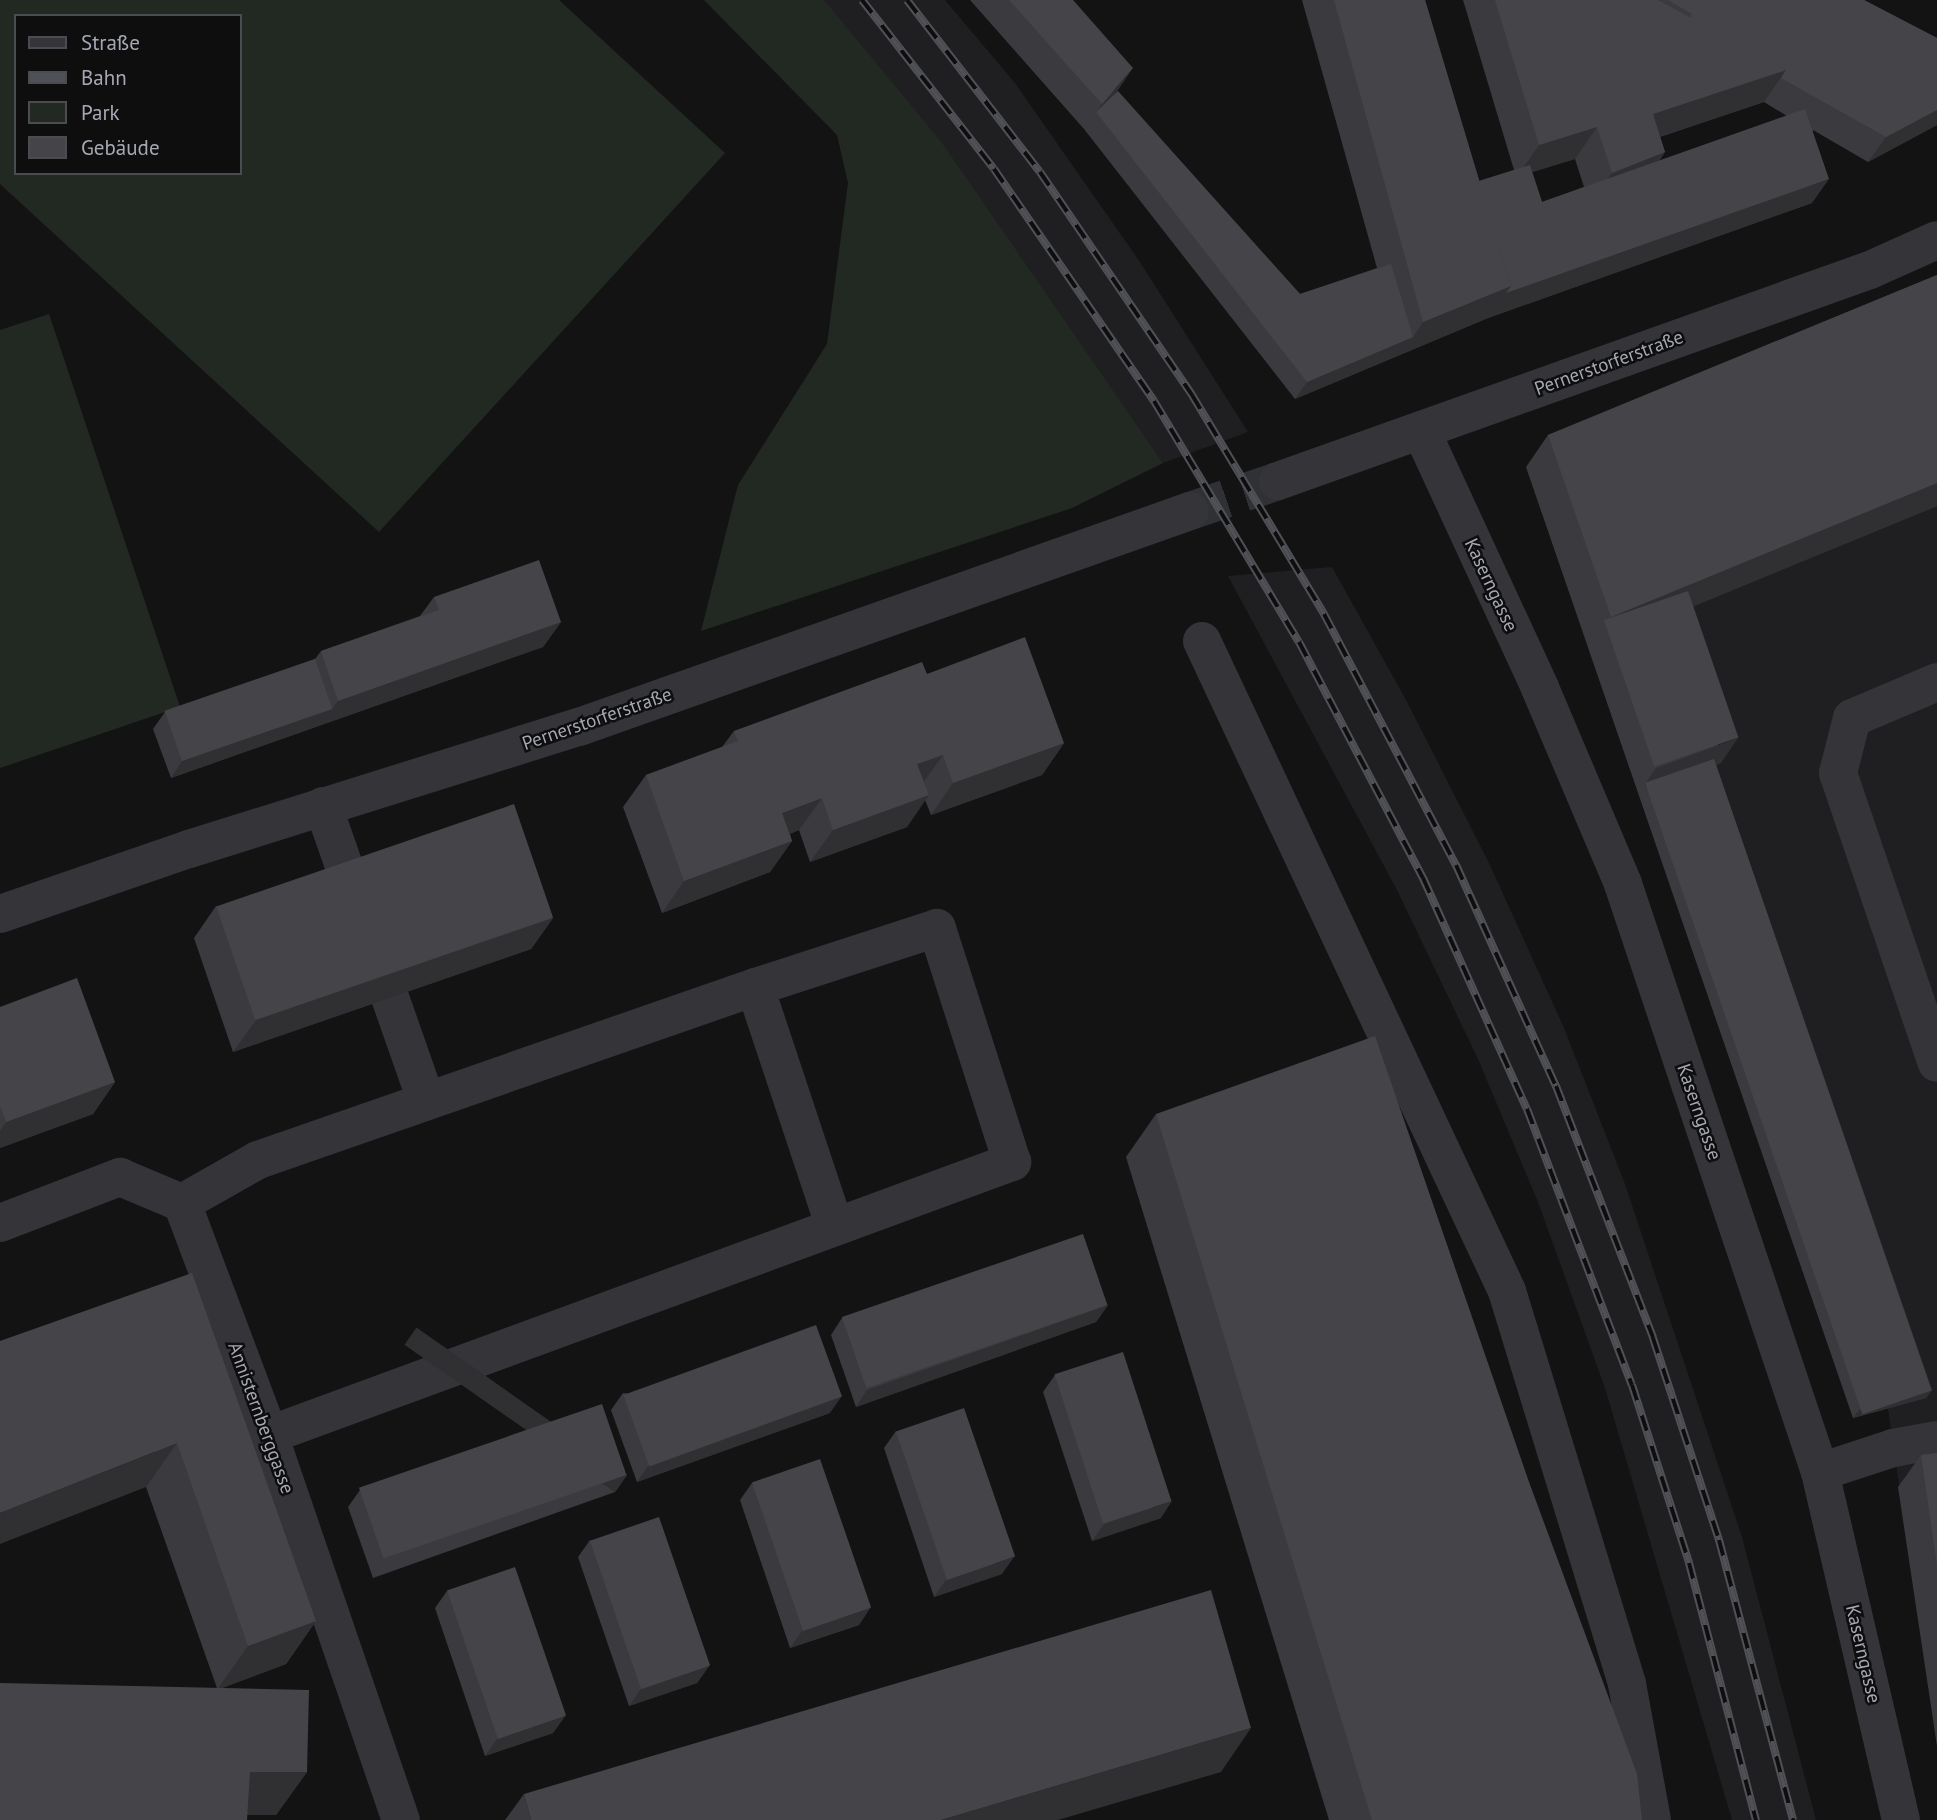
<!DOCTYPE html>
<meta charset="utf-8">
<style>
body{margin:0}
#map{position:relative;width:1937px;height:1820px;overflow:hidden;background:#131314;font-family:"PT Sans",sans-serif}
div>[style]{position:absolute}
.built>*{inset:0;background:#1f1f21}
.green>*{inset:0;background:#222923}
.minor-tunnel>*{height:38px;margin-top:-19px;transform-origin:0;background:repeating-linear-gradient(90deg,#303134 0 38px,transparent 0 57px)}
.minor>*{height:38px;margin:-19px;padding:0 19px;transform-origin:19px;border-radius:19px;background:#353539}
.rail>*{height:8px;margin-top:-4px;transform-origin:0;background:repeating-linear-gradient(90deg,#0e0e0f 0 16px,#505156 0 32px);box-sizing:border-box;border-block:2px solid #505156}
.wall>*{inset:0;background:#3b3b3f}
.shaded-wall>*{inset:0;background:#303033;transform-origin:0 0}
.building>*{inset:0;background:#454549;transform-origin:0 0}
span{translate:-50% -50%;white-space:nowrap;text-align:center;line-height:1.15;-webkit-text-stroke:5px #0e0e0f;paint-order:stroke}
.street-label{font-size:19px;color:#a6a9b3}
.legend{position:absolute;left:14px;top:14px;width:228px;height:161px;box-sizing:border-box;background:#0e0e0f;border:2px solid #4b4c51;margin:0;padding:9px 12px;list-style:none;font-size:21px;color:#a6a9b3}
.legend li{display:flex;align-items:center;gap:14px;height:35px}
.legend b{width:35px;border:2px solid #4b4c51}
</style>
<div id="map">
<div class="built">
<i style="clip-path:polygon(824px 0,945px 0,1015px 83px,1140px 262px,1248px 432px,1163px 463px,1055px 308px)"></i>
<i style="clip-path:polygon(1937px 297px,1937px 1746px,1888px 1409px,1853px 1418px,1526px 467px)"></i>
<i style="clip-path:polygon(1332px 567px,1405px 698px,1489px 863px,1564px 1028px,1625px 1184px,1742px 1537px,1816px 1820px,1732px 1820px,1605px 1388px,1538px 1202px,1478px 1059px,1397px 890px,1228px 576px)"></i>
</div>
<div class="green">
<i style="clip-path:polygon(evenodd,0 0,559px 0,725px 153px,379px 532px,0 184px,0 0,16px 16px,240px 16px,240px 173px,16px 173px,16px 16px)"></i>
<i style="clip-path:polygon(704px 0,824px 0,942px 143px,1163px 463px,1072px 508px,701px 631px,738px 485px,827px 344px,848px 183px,837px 135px)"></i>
<i style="clip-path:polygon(49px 314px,180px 707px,0 768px,0 330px)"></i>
</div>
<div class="minor-tunnel">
<i style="left:1190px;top:511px;width:93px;rotate:-18.8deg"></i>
</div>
<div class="minor">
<i style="left:1421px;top:430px;width:284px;rotate:65.2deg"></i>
<i style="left:1540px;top:688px;width:213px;rotate:67deg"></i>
<i style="left:1623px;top:884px;width:620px;rotate:71.48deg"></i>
<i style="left:1820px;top:1472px;width:357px;rotate:76.9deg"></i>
<i style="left:1278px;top:481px;width:628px;rotate:-19.62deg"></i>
<i style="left:1870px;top:270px;width:73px;rotate:-24.1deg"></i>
<i style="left:1202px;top:641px;width:718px;rotate:64.86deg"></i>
<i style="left:1507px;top:1291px;width:411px;rotate:73deg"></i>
<i style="left:1627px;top:1684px;width:138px;rotate:79.6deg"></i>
<i style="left:1937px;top:682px;width:92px;rotate:157deg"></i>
<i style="left:1852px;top:718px;width:57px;rotate:104.3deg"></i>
<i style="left:1838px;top:773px;width:306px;rotate:71.2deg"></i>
<i style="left:323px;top:806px;width:312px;rotate:70.7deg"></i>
<i style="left:0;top:914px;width:200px;rotate:-19deg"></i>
<i style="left:189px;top:849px;width:409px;rotate:-17.4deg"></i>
<i style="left:579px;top:727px;width:648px;rotate:-19.47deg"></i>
<i style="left:182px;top:1203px;width:87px;rotate:-29.5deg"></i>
<i style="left:258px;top:1160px;width:526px;rotate:-19.19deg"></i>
<i style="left:755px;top:987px;width:251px;rotate:71.6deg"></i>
<i style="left:0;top:1223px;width:129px;rotate:-21deg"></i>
<i style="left:120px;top:1177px;width:67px;rotate:22.8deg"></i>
<i style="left:182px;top:1203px;width:248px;rotate:69.4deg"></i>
<i style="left:269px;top:1435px;width:407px;rotate:71.1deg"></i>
<i style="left:269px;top:1435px;width:792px;rotate:-20.17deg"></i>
<i style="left:1012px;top:1162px;width:246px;rotate:-107.8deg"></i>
<i style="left:937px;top:928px;width:191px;rotate:162deg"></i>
<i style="left:1820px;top:1472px;width:77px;rotate:-18.2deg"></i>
<i style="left:1893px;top:1448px;width:45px;rotate:-10.3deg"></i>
</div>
<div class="rail">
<i style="left:862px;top:0;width:214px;rotate:52deg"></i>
<i style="left:994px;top:169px;width:282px;rotate:55.4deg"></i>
<i style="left:1154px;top:401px;width:281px;rotate:59deg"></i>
<i style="left:1299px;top:642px;width:267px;rotate:62.3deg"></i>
<i style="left:1423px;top:878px;width:253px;rotate:65.8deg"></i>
<i style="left:1527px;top:1109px;width:295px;rotate:69.2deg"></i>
<i style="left:1632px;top:1385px;width:187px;rotate:72.2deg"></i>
<i style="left:1689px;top:1563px;width:266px;rotate:75.4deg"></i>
<i style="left:907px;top:0;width:217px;rotate:52.3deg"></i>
<i style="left:1040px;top:172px;width:270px;rotate:55.7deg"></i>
<i style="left:1192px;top:395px;width:256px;rotate:58.9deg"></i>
<i style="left:1324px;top:614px;width:284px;rotate:62.3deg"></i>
<i style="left:1456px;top:865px;width:243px;rotate:65.7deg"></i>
<i style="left:1556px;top:1086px;width:270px;rotate:68.9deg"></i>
<i style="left:1653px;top:1338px;width:213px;rotate:71.9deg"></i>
<i style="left:1719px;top:1540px;width:290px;rotate:75.2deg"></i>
</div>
<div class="wall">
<i style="clip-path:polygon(evenodd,970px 0,1073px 0,1115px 94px,1300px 294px,1377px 268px,1302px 0,1425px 0,1479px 181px,1514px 170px,1463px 0,1864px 0,1937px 38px,1937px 125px,1868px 162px,1813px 130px,1812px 203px,1488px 318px,1295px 399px,1084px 129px,970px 0,1764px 102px,1787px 116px,1659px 161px,1665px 152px,1660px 137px,1764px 102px,970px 0,1575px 159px,1584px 187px,1542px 202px,1532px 172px,1575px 159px)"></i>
<i style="clip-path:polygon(1937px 275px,1937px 506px,1693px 606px,1721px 763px,1716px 765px,1932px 1390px,1926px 1398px,1853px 1418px,1526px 467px,1548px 435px)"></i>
<i style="clip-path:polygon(434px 597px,561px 622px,543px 647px,171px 778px,153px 729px,165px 712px,315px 659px,321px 651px,420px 616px)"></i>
<i style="clip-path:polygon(927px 674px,1064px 743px,1042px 775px,931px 815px,925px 800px,907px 827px,810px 862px,799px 830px,790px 834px,792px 841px,770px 872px,662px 913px,623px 807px,646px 775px,722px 747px,734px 731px)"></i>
<i style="clip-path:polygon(216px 906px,553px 918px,531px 949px,233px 1052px,194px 938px)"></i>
<i style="clip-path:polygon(0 1007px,115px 1082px,93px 1114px,0 1148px)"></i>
<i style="clip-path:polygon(1156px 1114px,1642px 1820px,1329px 1820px,1126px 1157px)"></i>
<i style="clip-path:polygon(192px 1273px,316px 1621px,286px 1664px,222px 1688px,307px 1772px,276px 1815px,247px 1815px,217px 1688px,146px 1487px)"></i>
<i style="clip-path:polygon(1108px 1305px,1096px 1322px,856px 1407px,831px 1335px,842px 1318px)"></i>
<i style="clip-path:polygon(1055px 1375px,1161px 1518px,1092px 1541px,1043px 1392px)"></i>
<i style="clip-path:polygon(623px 1393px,830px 1413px,637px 1482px,611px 1410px)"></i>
<i style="clip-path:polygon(896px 1431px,1002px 1574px,934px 1597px,884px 1448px)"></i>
<i style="clip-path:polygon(1937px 1453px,1937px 1746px,1898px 1487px,1921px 1455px)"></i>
<i style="clip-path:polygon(627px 1475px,615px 1492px,373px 1578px,348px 1507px,360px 1490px)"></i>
<i style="clip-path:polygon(752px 1483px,870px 1608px,859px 1625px,790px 1648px,740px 1500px)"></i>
<i style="clip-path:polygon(590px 1540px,709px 1666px,697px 1683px,629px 1706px,578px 1557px)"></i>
<i style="clip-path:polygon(447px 1591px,565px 1716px,553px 1733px,485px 1756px,435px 1608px)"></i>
<i style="clip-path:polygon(524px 1794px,531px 1820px,505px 1820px)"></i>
</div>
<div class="shaded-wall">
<i style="clip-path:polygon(1133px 68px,1116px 93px,1096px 112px,1102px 104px)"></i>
<i style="clip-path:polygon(1786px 70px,1764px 102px,1631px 146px,1653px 114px)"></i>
<i style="clip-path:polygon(1937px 110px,1937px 125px,1868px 162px,1886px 137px)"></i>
<i style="clip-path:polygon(1597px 127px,1575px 159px,1517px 177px,1539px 145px)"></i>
<i style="clip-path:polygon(1665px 152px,1642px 184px,1589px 205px,1612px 173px)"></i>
<i style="clip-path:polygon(1829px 179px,1812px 203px,1488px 318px,1295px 399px,1307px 382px,1413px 337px,1423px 322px,1511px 286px)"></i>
<i style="clip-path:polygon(1937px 483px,1937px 506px,1612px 640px,1606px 625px,1611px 617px)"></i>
<i style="clip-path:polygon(561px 622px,543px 647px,171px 778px,182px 761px,332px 709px,338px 701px)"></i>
<i style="clip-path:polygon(1738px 738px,1721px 763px,1647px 790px,1645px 784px,1656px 768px)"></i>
<i style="clip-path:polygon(1064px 743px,1042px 775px,931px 815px,953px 783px)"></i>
<i style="clip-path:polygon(943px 755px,920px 787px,917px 764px)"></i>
<i style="clip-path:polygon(929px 795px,907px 827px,810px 862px,833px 830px)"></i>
<i style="clip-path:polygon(822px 798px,799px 830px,760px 845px,782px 813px)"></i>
<i style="clip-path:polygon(792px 841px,770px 872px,662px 913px,684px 881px)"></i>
<i style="clip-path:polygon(553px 918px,531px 949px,233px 1052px,256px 1020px)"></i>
<i style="clip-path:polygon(115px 1082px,93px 1114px,0 1148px,0 1131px,6px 1122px)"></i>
<i style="clip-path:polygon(1108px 1305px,1096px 1322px,856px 1407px,867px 1390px)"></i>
<i style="clip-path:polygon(1932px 1390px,1926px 1398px,1853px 1418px,1859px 1410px)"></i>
<i style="clip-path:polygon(842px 1396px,830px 1413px,637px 1482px,649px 1465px)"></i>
<i style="clip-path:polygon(177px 1443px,146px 1487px,0 1544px,0 1513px)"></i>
<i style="left:627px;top:1475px;width:21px;height:257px;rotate:125deg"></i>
<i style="clip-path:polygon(1172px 1501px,1161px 1518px,1092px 1541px,1104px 1524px)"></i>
<i style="clip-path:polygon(1014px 1557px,1002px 1574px,934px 1597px,946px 1580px)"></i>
<i style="clip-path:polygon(870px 1608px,859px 1625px,790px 1648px,802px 1631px)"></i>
<i style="clip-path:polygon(316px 1621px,286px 1664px,217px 1690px,248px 1646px)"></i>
<i style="clip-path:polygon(709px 1666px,697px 1683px,629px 1706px,641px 1689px)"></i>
<i style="clip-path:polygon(565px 1716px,553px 1733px,485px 1756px,497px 1739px)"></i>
<i style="clip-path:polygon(1251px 1728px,1221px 1772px,1058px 1820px,941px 1820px)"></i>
<i style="clip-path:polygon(250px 1772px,307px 1772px,276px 1815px,219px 1815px)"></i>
</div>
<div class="building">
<i style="clip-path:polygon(1009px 0,1073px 0,1133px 68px,1102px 104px)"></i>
<i style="clip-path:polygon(1334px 0,1425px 0,1511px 286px,1423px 322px)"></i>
<i style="clip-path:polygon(1495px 0,1658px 0,1786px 70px,1653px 114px,1665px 152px,1612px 173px,1597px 127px,1539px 145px)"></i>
<i style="clip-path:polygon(1668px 0,1864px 0,1937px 38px,1937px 110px,1886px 137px,1781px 78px,1786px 70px,1690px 18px,1692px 14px)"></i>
<i style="clip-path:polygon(1118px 91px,1300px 294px,1391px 264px,1413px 337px,1307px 382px,1096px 112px)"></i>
<i style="clip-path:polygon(1805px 109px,1829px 179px,1506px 293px,1511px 286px,1479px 181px,1530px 165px,1542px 202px)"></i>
<i style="clip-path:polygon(1937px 275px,1937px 483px,1611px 617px,1548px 435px)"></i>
<i style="clip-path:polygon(539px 560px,561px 622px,338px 701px,321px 651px,439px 610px,434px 597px)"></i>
<i style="left:1688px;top:591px;width:155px;height:89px;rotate:71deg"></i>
<i style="clip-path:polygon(1025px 637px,1064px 743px,953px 783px,943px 755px,917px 764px,929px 795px,833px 830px,822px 798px,782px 813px,792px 841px,684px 881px,646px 775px,738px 741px,734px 731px,922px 662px,927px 674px)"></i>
<i style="left:315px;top:659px;width:53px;height:159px;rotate:71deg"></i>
<i style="left:1714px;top:759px;width:668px;height:73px;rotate:71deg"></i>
<i style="left:514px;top:804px;width:120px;height:315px;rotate:71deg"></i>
<i style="clip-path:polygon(77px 978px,115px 1082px,6px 1122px,0 1106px,0 1007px)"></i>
<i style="clip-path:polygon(1375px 1036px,1529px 1482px,1637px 1774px,1642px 1820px,1372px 1820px,1156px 1114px)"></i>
<i style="left:1083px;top:1234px;width:75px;height:255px;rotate:71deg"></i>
<i style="clip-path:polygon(192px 1273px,316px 1621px,248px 1646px,177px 1443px,0 1513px,0 1341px)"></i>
<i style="left:816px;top:1325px;width:76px;height:205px;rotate:70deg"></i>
<i style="left:1123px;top:1352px;width:157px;height:72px;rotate:72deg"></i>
<i style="left:602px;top:1404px;width:75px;height:257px;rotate:71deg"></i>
<i style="left:964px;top:1408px;width:157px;height:72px;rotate:71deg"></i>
<i style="clip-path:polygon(1937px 1453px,1937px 1565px,1921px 1455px)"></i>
<i style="left:820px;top:1459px;width:157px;height:72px;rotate:71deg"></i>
<i style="left:659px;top:1517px;width:157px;height:73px;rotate:71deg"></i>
<i style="left:515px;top:1567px;width:157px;height:72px;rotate:71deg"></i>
<i style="clip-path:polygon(1211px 1590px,1251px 1728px,941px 1820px,531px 1820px,524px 1794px)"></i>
<i style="clip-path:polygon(0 1683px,309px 1690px,307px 1772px,250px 1772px,247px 1820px,0 1820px)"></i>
</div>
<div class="street-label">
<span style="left:1609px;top:363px;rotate:-20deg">Pernerstorferstraße</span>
<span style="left:1491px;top:585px;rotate:65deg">Kaserngasse</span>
<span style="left:597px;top:719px;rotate:-19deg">Pernerstorferstraße</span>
<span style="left:1699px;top:1112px;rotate:71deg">Kaserngasse</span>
<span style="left:261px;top:1418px;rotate:70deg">Annisternberggasse</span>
<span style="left:1863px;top:1654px;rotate:77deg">Kaserngasse</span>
</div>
<ul class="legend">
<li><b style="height:9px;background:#353539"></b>Straße</li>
<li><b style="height:9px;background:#505156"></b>Bahn</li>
<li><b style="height:19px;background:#222923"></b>Park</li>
<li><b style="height:19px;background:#454549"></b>Gebäude</li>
</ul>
</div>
